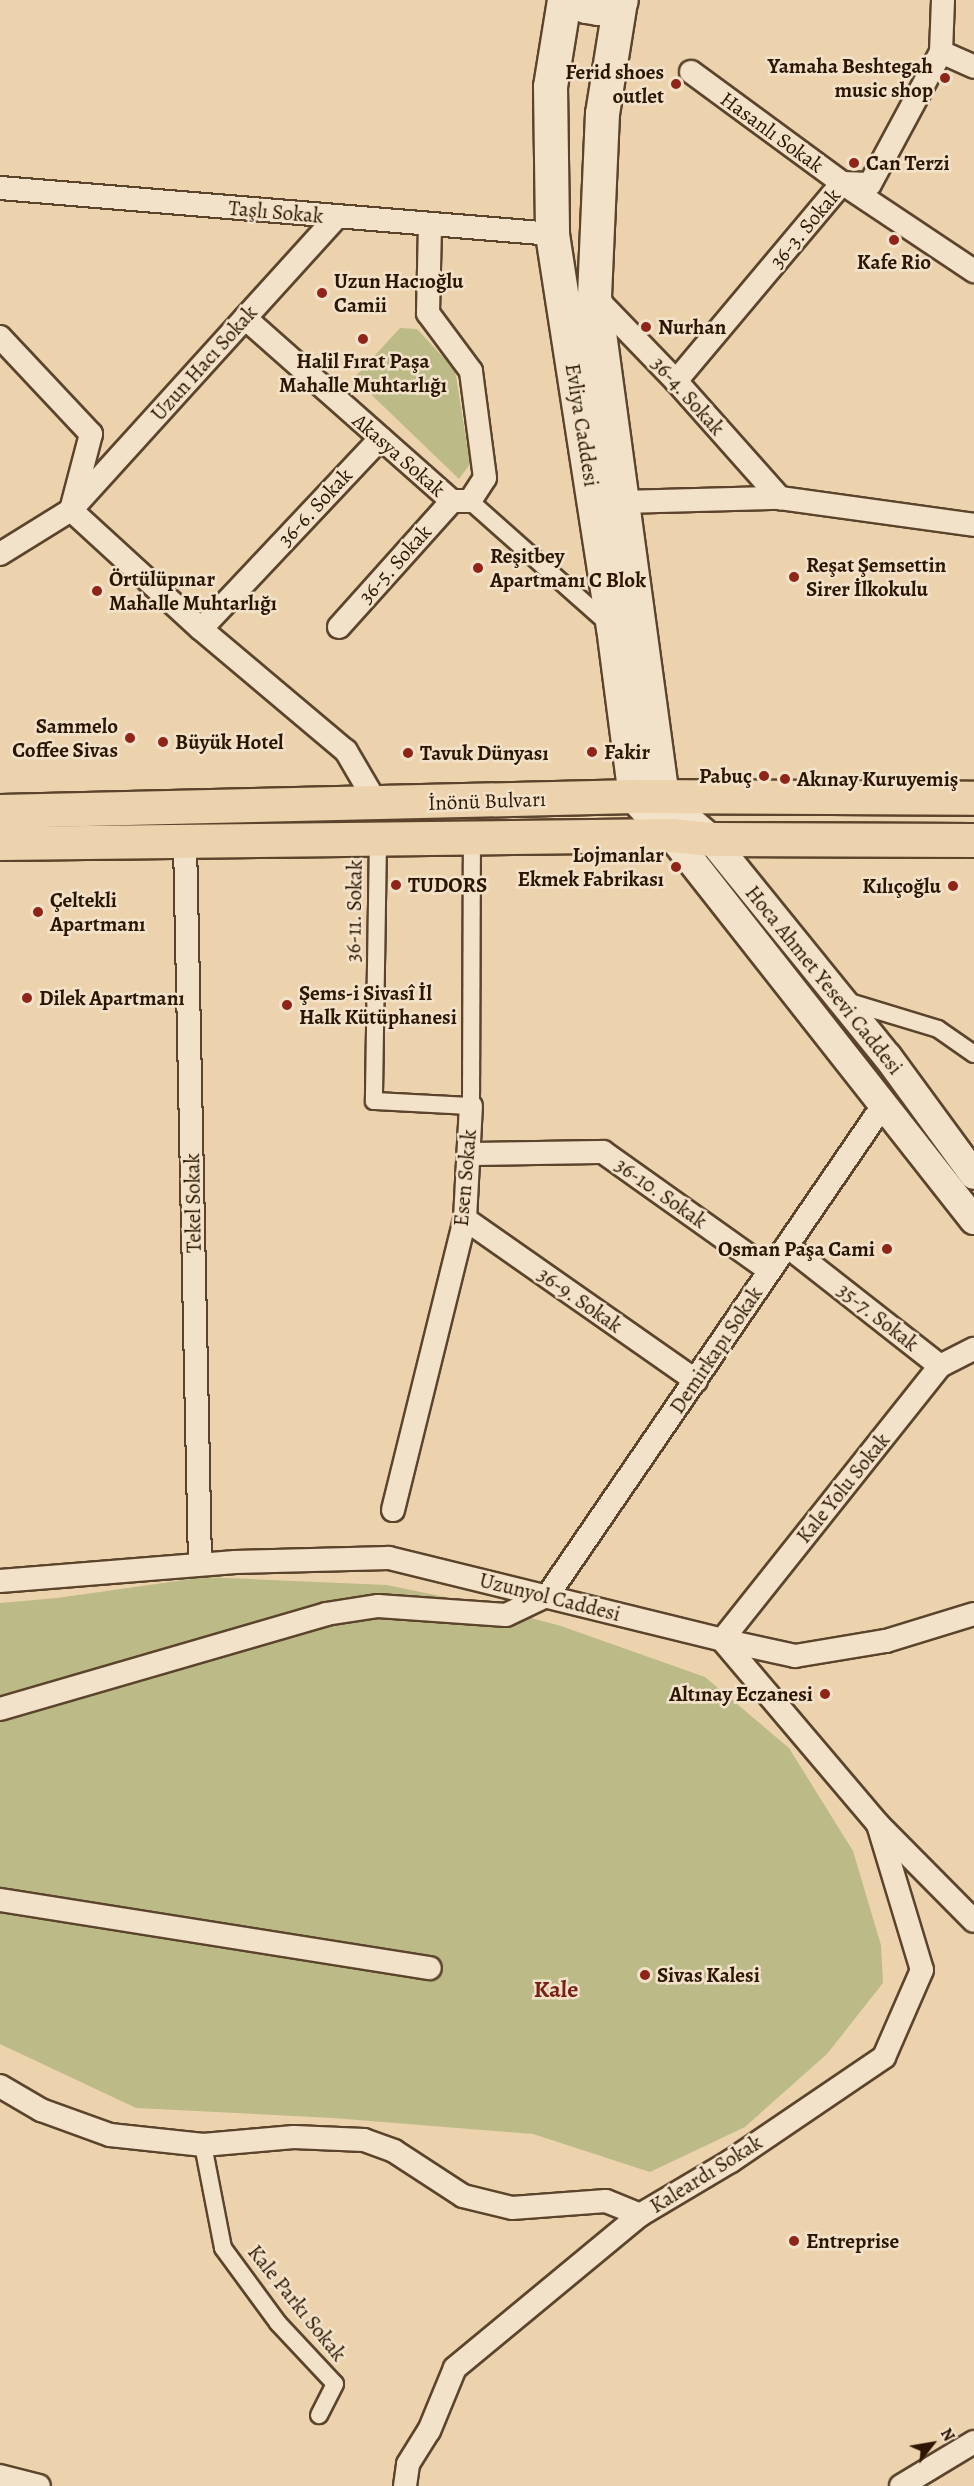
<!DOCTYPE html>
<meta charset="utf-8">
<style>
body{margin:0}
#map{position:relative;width:974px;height:2486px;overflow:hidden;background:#ecd3ae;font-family:Alegreya,serif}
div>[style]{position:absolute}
.green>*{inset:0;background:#bcbb88}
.roads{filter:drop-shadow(2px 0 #5c442c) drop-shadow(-2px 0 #5c442c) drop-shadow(0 2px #5c442c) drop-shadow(0 -2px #5c442c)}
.pedestrian>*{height:16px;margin:-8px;padding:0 8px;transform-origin:8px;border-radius:8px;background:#f3e2ca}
.minor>*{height:22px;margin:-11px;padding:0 11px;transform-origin:11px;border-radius:11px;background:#f3e2ca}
.tertiary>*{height:28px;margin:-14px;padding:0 14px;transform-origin:14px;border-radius:14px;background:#f3e2ca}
.secondary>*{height:33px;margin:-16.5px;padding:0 16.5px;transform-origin:16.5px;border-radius:16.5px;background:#f3e2ca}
.primary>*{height:33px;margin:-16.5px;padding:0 16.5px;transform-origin:16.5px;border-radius:16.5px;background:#ecd3ae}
.dots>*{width:16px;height:16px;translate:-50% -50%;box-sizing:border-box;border:3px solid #f3e2ca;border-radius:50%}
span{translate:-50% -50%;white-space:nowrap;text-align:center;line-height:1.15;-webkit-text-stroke:5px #f3e2ca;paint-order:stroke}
.poi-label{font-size:21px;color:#2c1501;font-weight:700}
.right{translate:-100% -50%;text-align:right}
.left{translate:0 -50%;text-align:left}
.street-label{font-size:21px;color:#2c1501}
.quarter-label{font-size:24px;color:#7a1f14;font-weight:700}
.north{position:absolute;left:902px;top:2414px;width:60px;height:60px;-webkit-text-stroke:4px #f3e2ca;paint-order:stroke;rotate:59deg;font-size:16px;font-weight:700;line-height:24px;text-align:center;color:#2c1501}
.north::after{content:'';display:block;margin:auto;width:21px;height:27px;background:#2c1501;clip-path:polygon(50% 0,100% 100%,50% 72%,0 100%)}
</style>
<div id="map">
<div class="green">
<i style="clip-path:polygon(400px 328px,417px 329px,455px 370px,470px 464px,459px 479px,354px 378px)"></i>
<i style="clip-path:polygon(205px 1577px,387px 1585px,483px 1605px,561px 1626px,705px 1677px,789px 1748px,853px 1851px,881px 1945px,883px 1983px,827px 2054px,745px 2127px,650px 2172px,533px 2134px,333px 2118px,136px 2108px,0 2044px,0 1603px,57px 1598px)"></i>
</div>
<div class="roads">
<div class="pedestrian">
<i style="left:470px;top:501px;width:188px;rotate:41.6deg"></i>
<i style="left:378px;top:839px;width:262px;rotate:90.9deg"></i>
<i style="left:374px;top:1101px;width:97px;rotate:3deg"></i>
<i style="left:471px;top:1106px;width:267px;rotate:-89.8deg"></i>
<i style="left:846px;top:1001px;width:96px;rotate:16.9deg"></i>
<i style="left:938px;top:1029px;width:44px;rotate:34.8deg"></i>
<i style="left:203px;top:2145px;width:105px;rotate:79deg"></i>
<i style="left:223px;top:2248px;width:93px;rotate:53.7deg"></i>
<i style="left:278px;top:2323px;width:83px;rotate:46.9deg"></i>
<i style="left:335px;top:2384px;width:35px;rotate:117deg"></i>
</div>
<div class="minor">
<i style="left:943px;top:0;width:52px;rotate:92.2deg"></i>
<i style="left:941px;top:52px;width:36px;rotate:24deg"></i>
<i style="left:691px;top:72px;width:187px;rotate:36.3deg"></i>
<i style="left:842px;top:183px;width:159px;rotate:33.7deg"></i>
<i style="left:0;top:188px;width:554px;rotate:4.76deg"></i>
<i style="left:594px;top:296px;width:118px;rotate:46deg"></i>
<i style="left:676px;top:381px;width:157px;rotate:48.4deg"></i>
<i style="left:245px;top:318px;width:276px;rotate:41.5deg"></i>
<i style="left:452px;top:501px;width:18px"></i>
<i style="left:470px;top:501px;width:27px;rotate:-57deg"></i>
<i style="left:485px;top:478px;width:108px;rotate:-97.5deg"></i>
<i style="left:471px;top:371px;width:72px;rotate:-126.6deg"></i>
<i style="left:428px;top:313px;width:89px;rotate:-88.7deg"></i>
<i style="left:0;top:337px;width:133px;rotate:46.8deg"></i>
<i style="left:91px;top:434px;width:79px;rotate:104.7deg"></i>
<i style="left:71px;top:510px;width:176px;rotate:42.5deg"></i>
<i style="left:201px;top:629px;width:189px;rotate:40.1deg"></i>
<i style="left:346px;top:751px;width:61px;rotate:59.7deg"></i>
<i style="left:676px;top:381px;width:258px;rotate:-50deg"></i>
<i style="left:842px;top:183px;width:28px;rotate:2deg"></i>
<i style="left:870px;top:184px;width:150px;rotate:-61.7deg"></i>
<i style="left:622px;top:502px;width:158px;rotate:-1.5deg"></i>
<i style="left:780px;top:498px;width:196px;rotate:7.9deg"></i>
<i style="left:0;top:554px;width:84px;rotate:-31.8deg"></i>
<i style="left:71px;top:510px;width:396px;rotate:-47.8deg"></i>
<i style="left:339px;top:627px;width:169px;rotate:-48.1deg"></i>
<i style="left:201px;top:629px;width:262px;rotate:-46.7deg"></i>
<i style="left:185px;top:842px;width:722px;rotate:88.81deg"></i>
<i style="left:470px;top:1154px;width:133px;rotate:-0.9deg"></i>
<i style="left:603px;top:1152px;width:204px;rotate:35.4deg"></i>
<i style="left:465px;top:1219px;width:282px;rotate:35deg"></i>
<i style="left:787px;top:1246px;width:194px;rotate:38.1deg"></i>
<i style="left:393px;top:1510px;width:300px;rotate:-76.1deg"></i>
<i style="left:465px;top:1219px;width:113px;rotate:-87deg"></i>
<i style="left:0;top:1581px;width:236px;rotate:-4.6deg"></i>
<i style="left:235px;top:1562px;width:154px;rotate:-1.5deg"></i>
<i style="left:389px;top:1558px;width:343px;rotate:13.8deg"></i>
<i style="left:722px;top:1640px;width:75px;rotate:12.4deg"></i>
<i style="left:795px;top:1656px;width:92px;rotate:-9.4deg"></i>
<i style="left:886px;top:1641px;width:92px;rotate:-17.1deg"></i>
<i style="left:722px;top:1640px;width:350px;rotate:-51.5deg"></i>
<i style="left:940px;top:1366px;width:38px;rotate:-27deg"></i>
<i style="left:722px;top:1640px;width:241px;rotate:49.7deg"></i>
<i style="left:878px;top:1824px;width:136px;rotate:45.3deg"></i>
<i style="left:0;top:1709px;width:340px;rotate:-16.2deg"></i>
<i style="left:326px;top:1614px;width:53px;rotate:-8.7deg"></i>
<i style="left:378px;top:1606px;width:128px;rotate:4deg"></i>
<i style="left:506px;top:1615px;width:47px;rotate:-25.5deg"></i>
<i style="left:548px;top:1595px;width:595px;rotate:-55.62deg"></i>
<i style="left:0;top:1900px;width:435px;rotate:9deg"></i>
<i style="left:0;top:2086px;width:48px;rotate:30.3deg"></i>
<i style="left:41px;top:2110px;width:73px;rotate:19.9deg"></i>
<i style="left:110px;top:2135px;width:94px;rotate:6.1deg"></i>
<i style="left:203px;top:2145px;width:91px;rotate:-5deg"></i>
<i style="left:294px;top:2137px;width:70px;rotate:2.5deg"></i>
<i style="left:364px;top:2140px;width:32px;rotate:20deg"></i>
<i style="left:394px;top:2151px;width:82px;rotate:33.1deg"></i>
<i style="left:463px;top:2196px;width:50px;rotate:13.8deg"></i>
<i style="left:512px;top:2208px;width:94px;rotate:-4.3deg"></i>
<i style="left:606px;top:2201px;width:37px;rotate:22deg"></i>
<i style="left:640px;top:2215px;width:106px;rotate:-30.7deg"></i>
<i style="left:731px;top:2161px;width:185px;rotate:-34.2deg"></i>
<i style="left:884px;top:2057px;width:95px;rotate:-66.4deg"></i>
<i style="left:922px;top:1970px;width:152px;rotate:-106.8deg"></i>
<i style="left:0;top:2476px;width:40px;rotate:14.4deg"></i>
<i style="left:405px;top:2486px;width:22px;rotate:-82deg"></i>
<i style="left:408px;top:2464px;width:39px;rotate:-58deg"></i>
<i style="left:429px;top:2431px;width:68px;rotate:-67.6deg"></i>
<i style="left:455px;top:2368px;width:240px;rotate:-39.6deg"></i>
<i style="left:901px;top:2486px;width:85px;rotate:-31.1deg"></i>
</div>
<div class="tertiary">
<i style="left:662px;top:797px;width:65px;rotate:40.6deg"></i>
<i style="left:711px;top:839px;width:279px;rotate:51deg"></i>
<i style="left:887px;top:1056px;width:147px;rotate:53.8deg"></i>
<i style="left:671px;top:835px;width:490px;rotate:51.8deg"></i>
</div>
<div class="secondary">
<i style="left:564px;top:0;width:87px;rotate:99.2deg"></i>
<i style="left:550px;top:86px;width:148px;rotate:89.2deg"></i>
<i style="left:552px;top:234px;width:398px;rotate:81.2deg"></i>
<i style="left:613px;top:627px;width:170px;rotate:82.6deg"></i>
<i style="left:635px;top:796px;width:53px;rotate:47.3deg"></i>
<i style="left:571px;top:0;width:16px;rotate:22deg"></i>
<i style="left:586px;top:6px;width:12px;rotate:9deg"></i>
<i style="left:598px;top:8px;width:24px;rotate:-19deg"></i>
<i style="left:620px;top:1px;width:113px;rotate:99.1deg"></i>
<i style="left:602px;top:113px;width:183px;rotate:92.5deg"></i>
<i style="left:594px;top:296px;width:506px;rotate:82.27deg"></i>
</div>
<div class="primary">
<i style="left:0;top:811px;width:635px;rotate:-1.35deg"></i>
<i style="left:635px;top:796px;width:339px;rotate:0.3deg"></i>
<i style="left:0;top:843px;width:671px;rotate:-0.68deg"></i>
<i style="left:671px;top:835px;width:40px;rotate:5.7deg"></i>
<i style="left:711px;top:839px;width:263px;rotate:0.2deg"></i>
</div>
</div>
<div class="dots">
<i style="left:945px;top:78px;background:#8f2418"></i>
<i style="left:676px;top:84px;background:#8f2418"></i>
<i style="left:854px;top:163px;background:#8f2418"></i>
<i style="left:894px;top:240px;background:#8f2418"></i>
<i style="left:322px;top:293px;background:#8f2418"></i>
<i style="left:646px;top:327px;background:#8f2418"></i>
<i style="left:363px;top:339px;background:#8f2418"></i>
<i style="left:478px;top:568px;background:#8f2418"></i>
<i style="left:794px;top:577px;background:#8f2418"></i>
<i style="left:97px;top:591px;background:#8f2418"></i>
<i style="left:130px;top:738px;background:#8f2418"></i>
<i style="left:163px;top:742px;background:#8f2418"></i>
<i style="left:592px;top:752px;background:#8f2418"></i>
<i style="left:408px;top:753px;background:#8f2418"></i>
<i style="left:764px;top:776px;background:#8f2418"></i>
<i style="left:785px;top:779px;background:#8f2418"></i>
<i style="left:676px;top:867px;background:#8f2418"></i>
<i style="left:396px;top:885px;background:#8f2418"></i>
<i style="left:953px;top:886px;background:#8f2418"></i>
<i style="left:38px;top:912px;background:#8f2418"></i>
<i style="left:27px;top:998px;background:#8f2418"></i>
<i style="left:287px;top:1005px;background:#8f2418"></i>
<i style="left:887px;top:1249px;background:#8f2418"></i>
<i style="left:825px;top:1694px;background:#8f2418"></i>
<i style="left:645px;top:1975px;background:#8f2418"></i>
<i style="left:794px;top:2241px;background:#8f2418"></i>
</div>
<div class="poi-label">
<span class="right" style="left:933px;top:78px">Yamaha Beshtegah<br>music shop</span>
<span class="right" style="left:664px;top:84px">Ferid shoes<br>outlet</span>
<span class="left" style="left:866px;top:163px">Can Terzi</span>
<span style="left:894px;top:262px">Kafe Rio</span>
<span class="left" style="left:334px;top:293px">Uzun Hacıoğlu<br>Camii</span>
<span class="left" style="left:658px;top:327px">Nurhan</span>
<span style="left:363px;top:373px">Halil Fırat Paşa<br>Mahalle Muhtarlığı</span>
<span class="left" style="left:490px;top:568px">Reşitbey<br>Apartmanı C Blok</span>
<span class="left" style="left:806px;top:577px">Reşat Şemsettin<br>Sirer İlkokulu</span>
<span class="left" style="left:109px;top:591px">Örtülüpınar<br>Mahalle Muhtarlığı</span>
<span class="right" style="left:118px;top:738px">Sammelo<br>Coffee Sivas</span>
<span class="left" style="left:175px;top:742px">Büyük Hotel</span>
<span class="left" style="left:604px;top:752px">Fakir</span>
<span class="left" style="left:420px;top:753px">Tavuk Dünyası</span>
<span class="right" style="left:752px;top:776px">Pabuç</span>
<span class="left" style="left:797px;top:779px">Akınay Kuruyemiş</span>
<span class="right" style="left:664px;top:867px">Lojmanlar<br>Ekmek Fabrikası</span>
<span class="left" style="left:408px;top:885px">TUDORS</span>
<span class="right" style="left:941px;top:886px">Kılıçoğlu</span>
<span class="left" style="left:50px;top:912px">Çeltekli<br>Apartmanı</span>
<span class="left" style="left:299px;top:1005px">Şems-i Sivasî İl<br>Halk Kütüphanesi</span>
<span class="left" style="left:39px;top:998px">Dilek Apartmanı</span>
<span class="right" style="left:875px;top:1249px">Osman Paşa Cami</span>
<span class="right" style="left:813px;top:1694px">Altınay Eczanesi</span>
<span class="left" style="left:657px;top:1975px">Sivas Kalesi</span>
<span class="left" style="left:806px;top:2241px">Entreprise</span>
</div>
<div class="street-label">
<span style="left:772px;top:132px;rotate:36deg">Hasanlı Sokak</span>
<span style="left:276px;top:212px;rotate:5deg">Taşlı Sokak</span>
<span style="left:805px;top:228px;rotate:-50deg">36-3. Sokak</span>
<span style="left:204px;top:363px;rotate:-48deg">Uzun Hacı Sokak</span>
<span style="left:688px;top:396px;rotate:48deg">36-4. Sokak</span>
<span style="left:582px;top:425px;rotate:81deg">Evliya Caddesi</span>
<span style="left:399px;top:455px;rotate:41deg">Akasya Sokak</span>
<span style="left:315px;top:507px;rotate:-47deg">36-6. Sokak</span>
<span style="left:395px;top:564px;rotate:-48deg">36-5. Sokak</span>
<span style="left:487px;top:801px;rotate:-2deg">İnönü Bulvarı</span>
<span style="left:354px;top:911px;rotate:-89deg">36-11. Sokak</span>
<span style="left:824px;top:980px;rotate:51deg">Hoca Ahmet Yesevi Caddesi</span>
<span style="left:465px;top:1178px;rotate:-85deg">Esen Sokak</span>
<span style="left:661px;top:1193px;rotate:35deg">36-10. Sokak</span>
<span style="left:193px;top:1203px;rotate:-91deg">Tekel Sokak</span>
<span style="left:580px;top:1300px;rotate:35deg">36-9. Sokak</span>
<span style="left:878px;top:1317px;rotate:38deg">35-7. Sokak</span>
<span style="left:716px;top:1350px;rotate:-56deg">Demirkapı Sokak</span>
<span style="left:843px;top:1488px;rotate:-51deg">Kale Yolu Sokak</span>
<span style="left:550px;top:1597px;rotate:14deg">Uzunyol Caddesi</span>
<span style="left:706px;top:2174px;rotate:-32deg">Kaleardı Sokak</span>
<span style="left:297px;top:2303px;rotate:51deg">Kale Parkı Sokak</span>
</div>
<div class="quarter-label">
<span style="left:556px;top:1990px">Kale</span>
</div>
<div class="north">N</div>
</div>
